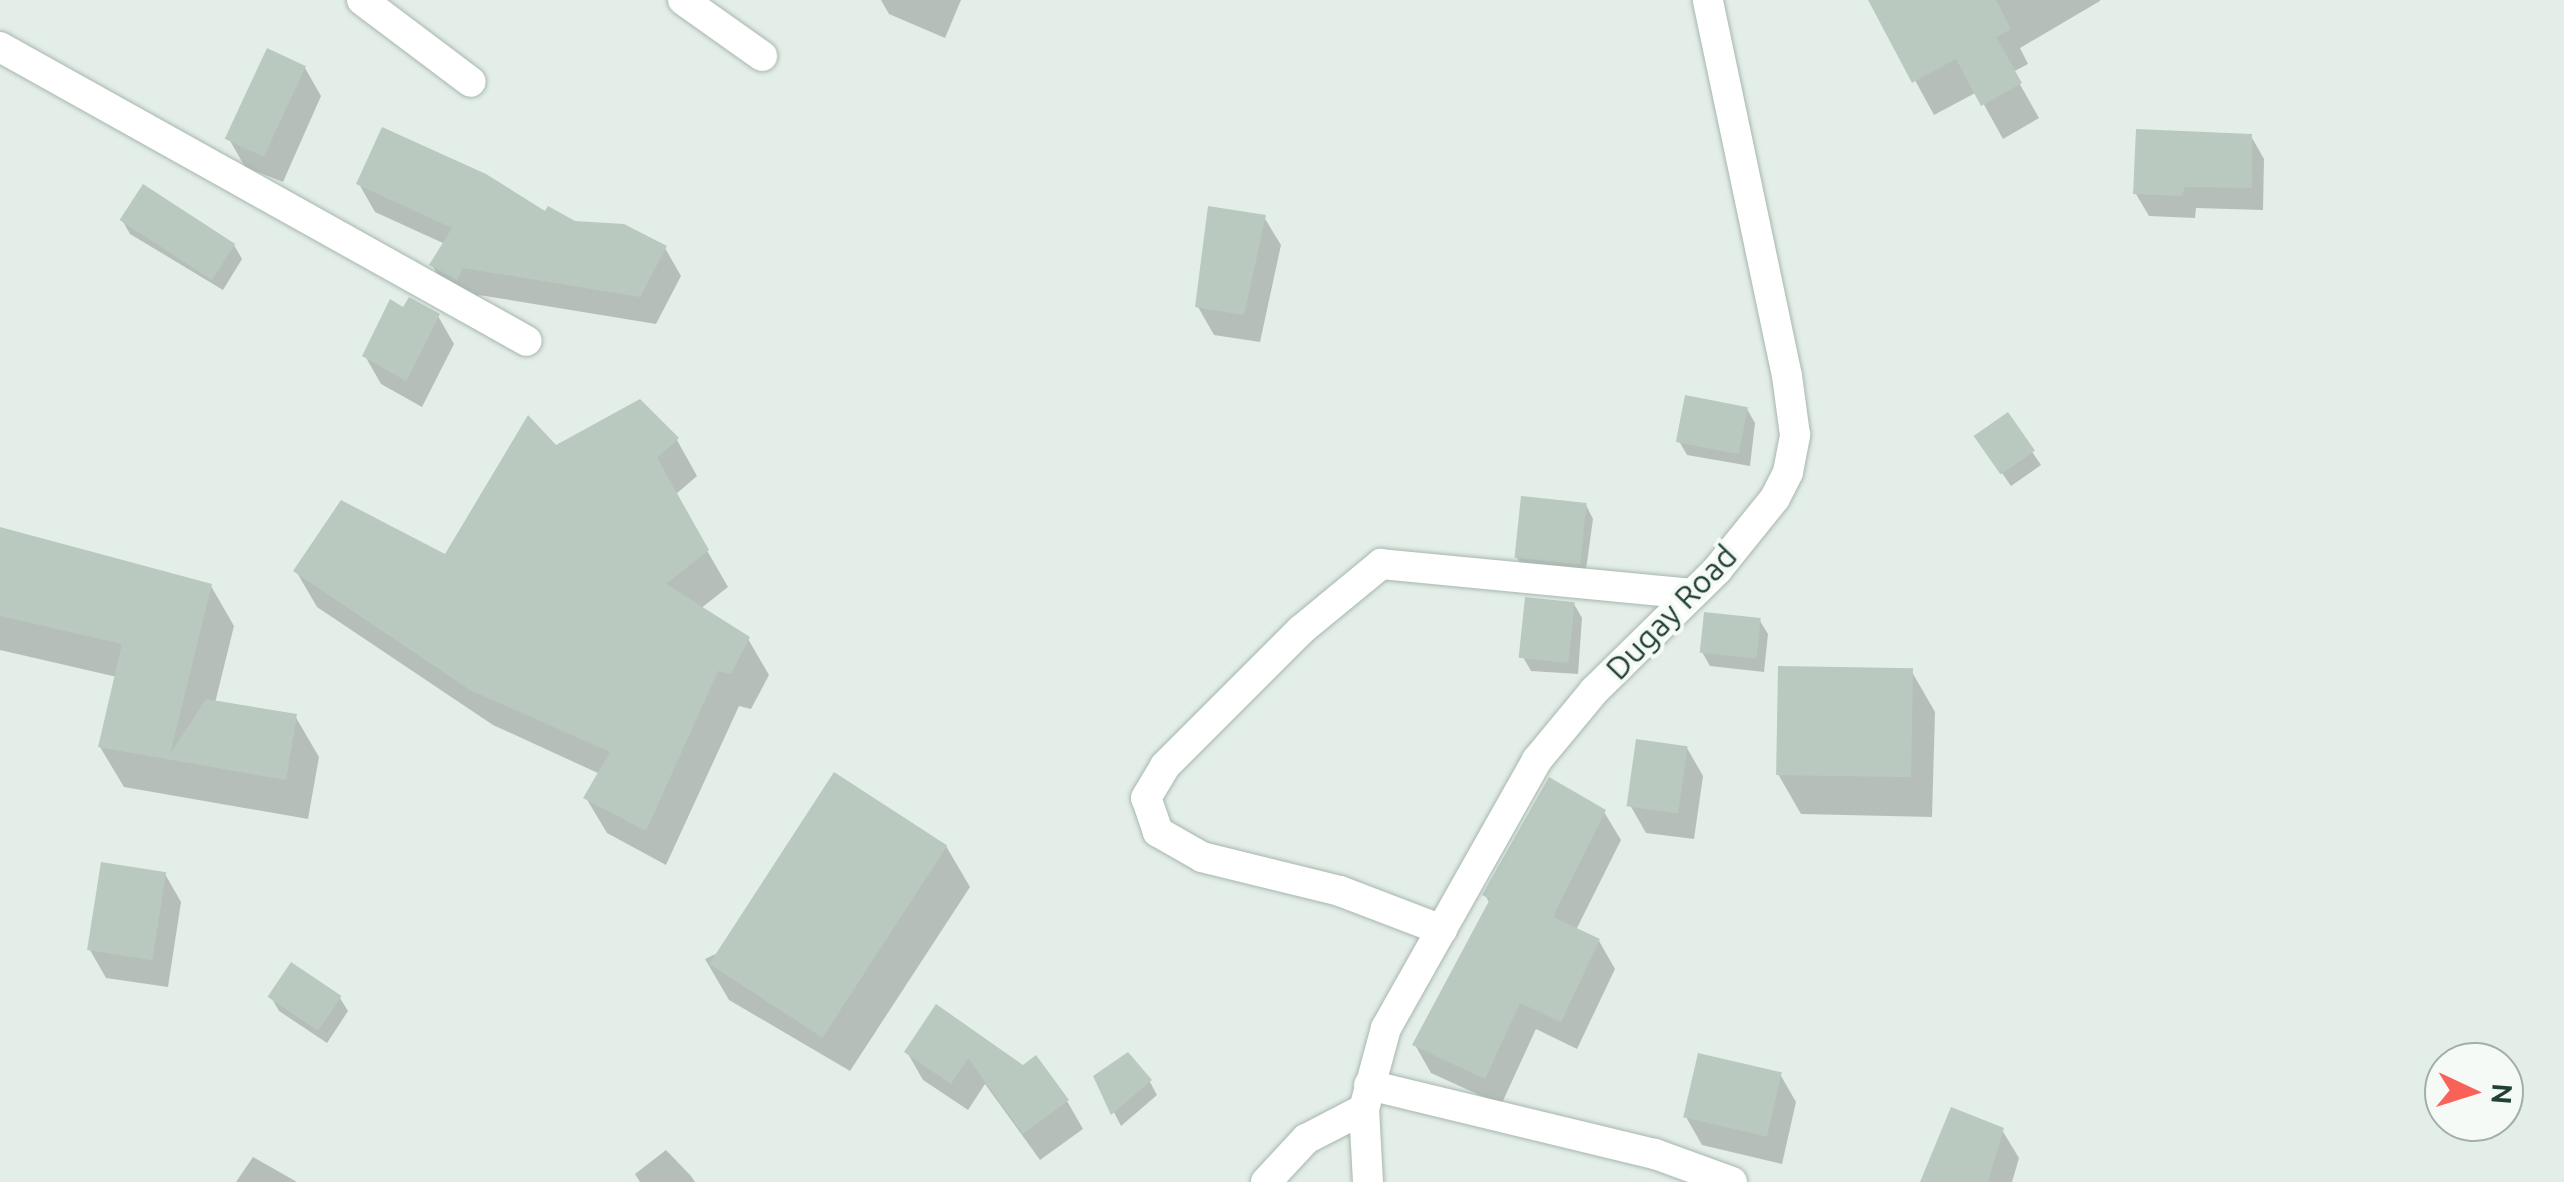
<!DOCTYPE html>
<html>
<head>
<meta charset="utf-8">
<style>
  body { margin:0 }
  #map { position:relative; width:2564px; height:1182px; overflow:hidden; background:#e4eee8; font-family:Ubuntu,sans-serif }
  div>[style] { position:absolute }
  .shadow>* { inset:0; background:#0003 }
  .building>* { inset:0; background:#b9c9c0; transform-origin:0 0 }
  .roads { filter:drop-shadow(0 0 2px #a6b7ae) drop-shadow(0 0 2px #a6b7ae) }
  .street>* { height:30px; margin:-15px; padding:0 15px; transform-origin:15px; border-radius:15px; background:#fff }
  .secondary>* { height:30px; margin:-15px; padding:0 15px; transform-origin:15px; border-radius:15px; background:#fff }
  span { translate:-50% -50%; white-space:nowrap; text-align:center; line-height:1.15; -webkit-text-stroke:8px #f5faf6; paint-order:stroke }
  .street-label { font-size:32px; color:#224133 }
  .north { position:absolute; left:2424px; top:1042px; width:100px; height:100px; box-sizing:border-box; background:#f5faf6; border:2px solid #a1b0a8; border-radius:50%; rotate:94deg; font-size:28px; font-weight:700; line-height:40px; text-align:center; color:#224133 }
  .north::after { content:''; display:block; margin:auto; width:35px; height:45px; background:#f86258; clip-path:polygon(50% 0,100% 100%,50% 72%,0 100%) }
</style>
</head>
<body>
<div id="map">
  <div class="shadow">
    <i style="clip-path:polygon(881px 0,961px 0,945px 38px,889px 14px)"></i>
    <i style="clip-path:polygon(1871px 0,2100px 0,2100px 1px,2020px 48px,2028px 64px,2013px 72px,2039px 118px,2003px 139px,1977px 92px,1934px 115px)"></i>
    <i style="clip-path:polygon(305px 68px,321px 96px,283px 182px,245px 167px,229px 139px)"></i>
    <i style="clip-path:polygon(2251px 136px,2264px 159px,2263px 210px,2196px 208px,2195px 218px,2149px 216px,2136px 194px)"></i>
    <i style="clip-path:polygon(359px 184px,546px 214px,665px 248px,681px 276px,656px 324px,479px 295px,473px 307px,448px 293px,432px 265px,445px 244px,375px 212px)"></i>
    <i style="clip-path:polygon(1264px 217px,1281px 245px,1260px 342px,1214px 335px,1198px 307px)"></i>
    <i style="clip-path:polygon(122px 220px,234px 245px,242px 259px,223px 290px,130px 234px)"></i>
    <i style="clip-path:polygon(404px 310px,438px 316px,454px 344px,422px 407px,381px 384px,365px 356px)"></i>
    <i style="clip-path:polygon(1747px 409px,1755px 423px,1750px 466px,1687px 455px,1679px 441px)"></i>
    <i style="clip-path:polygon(2007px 415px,2041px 465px,2011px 486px,1986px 450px)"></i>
    <i style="clip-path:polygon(677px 440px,697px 476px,675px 495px,728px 587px,700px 609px,748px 639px,769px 675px,751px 709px,739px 706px,666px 865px,607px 833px,586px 798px,600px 774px,493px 725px,317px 607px,296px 571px,446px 557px,555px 448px)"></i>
    <i style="clip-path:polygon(1586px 505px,1593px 519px,1585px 577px,1525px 571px,1517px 558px)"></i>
    <i style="clip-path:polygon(0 530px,211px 586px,234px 626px,215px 703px,295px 716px,319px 757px,308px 819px,124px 787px,100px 747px,117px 677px,0 650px)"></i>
    <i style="clip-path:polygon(1574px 604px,1582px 618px,1578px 674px,1531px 671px,1523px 657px)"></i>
    <i style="clip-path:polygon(1760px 621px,1768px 634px,1764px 672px,1710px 666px,1702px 652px)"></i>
    <i style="clip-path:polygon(1912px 672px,1935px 712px,1932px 817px,1801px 814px,1778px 774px)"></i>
    <i style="clip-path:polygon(1687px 748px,1703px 776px,1694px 839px,1646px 833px,1630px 805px)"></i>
    <i style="clip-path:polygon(1604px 812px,1621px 840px,1576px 930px,1599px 941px,1615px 969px,1577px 1049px,1536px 1029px,1501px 1105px,1431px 1073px,1415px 1045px,1490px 904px,1485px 895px)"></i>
    <i style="clip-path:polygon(946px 846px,970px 887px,850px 1071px,729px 1000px,705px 959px)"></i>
    <i style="clip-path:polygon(165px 874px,181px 902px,168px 987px,106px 978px,90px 950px)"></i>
    <i style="clip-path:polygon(271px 997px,340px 998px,348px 1011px,327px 1043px,279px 1011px)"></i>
    <i style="clip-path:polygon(937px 1008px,1067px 1101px,1083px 1129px,1040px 1160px,985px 1084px,968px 1110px,923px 1080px,907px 1052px)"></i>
    <i style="clip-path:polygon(1780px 1074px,1796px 1102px,1782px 1164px,1702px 1145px,1686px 1117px)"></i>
    <i style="clip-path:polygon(1096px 1077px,1150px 1082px,1157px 1095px,1121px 1126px)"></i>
    <i style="clip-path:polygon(2002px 1130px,2019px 1158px,2012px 1182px,1923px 1182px)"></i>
    <i style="clip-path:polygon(666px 1150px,691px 1176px,695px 1182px,640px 1182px,635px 1174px)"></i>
    <i style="clip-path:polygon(253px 1157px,297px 1182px,236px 1182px)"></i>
  </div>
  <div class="building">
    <i style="clip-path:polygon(1868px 0,1996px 0,2011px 29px,1996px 37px,2022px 83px,1981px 106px,1956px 59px,1912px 83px)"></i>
    <i style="left:267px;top:48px;width:43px;height:100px;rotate:25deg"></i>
    <i style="clip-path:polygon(382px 127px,486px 174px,545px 211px,548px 206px,575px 221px,624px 224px,667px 246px,640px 297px,463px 268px,457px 280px,429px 265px,452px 228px,356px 184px)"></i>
    <i style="clip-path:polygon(2136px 129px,2252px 134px,2252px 188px,2184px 187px,2183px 196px,2133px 194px)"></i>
    <i style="left:143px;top:184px;width:110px;height:43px;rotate:33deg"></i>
    <i style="clip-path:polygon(1208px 206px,1266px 215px,1244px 315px,1195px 307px)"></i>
    <i style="clip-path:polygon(409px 297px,440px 314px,406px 381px,362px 356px,390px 299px,403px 307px)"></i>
    <i style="left:1685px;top:395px;width:64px;height:48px;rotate:11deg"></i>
    <i style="clip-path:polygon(640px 399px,679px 438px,657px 458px,709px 550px,666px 584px,750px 637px,731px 674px,718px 671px,646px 831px,583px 798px,610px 752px,470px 690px,293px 571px,341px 500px,445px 554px,528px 415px,556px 445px)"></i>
    <i style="left:2008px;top:412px;width:47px;height:42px;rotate:55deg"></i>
    <i style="left:1521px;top:496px;width:66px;height:62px;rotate:6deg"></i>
    <i style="clip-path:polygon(0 527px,212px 584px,170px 754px,206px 699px,297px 714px,286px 780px,98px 747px,122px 644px,0 616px)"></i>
    <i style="left:1525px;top:597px;width:50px;height:61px;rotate:6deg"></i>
    <i style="left:1704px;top:612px;width:57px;height:41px;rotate:6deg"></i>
    <i style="left:1778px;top:666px;width:135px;height:109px;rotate:1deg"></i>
    <i style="left:1636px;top:739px;width:52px;height:68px;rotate:8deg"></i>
    <i style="left:834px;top:772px;width:135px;height:229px;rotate:33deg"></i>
    <i style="clip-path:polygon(1549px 777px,1606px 810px,1553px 917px,1600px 939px,1561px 1022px,1520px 1003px,1485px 1079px,1412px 1045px,1490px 899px,1482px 895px)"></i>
    <i style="left:101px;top:862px;width:66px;height:89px;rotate:9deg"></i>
    <i style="left:291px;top:962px;width:61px;height:42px;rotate:34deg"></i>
    <i style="clip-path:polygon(936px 1004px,1023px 1065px,1036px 1055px,1069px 1100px,1023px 1134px,968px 1058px,951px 1084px,904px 1052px)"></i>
    <i style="clip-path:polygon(1128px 1052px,1152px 1080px,1111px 1115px,1093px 1076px)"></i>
    <i style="left:1698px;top:1053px;width:86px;height:66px;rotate:13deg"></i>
    <i style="clip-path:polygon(1951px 1107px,2004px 1128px,1988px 1182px,1920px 1182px)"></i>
  </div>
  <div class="roads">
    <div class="street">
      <i style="left:362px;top:0;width:136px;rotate:37deg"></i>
      <i style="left:683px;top:0;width:97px;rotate:35.3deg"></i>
      <i style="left:0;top:47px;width:603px;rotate:29.16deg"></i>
      <i style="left:1442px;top:930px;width:109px;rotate:-159.1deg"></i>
      <i style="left:1340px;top:891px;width:142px;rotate:-166.2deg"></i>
      <i style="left:1202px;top:857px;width:51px;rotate:-150.4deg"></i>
      <i style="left:1158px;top:832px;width:36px;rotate:-109deg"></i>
      <i style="left:1146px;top:798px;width:37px;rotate:-59deg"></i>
      <i style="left:1165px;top:766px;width:192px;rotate:-45deg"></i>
      <i style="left:1301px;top:630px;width:104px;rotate:-39.5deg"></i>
      <i style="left:1381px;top:564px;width:311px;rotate:5.5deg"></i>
      <i style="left:1369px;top:1085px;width:294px;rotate:13.6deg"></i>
      <i style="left:1655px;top:1154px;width:82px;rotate:20deg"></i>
      <i style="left:1266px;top:1182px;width:59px;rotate:-47.1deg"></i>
      <i style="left:1306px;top:1139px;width:65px;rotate:-27.3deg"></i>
    </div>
    <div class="secondary">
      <i style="left:1368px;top:1182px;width:73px;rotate:-93.1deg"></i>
      <i style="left:1364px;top:1109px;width:84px;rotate:-74.8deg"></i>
      <i style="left:1386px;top:1028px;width:308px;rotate:-60.6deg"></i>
      <i style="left:1537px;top:760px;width:89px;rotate:-50.4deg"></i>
      <i style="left:1594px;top:691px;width:173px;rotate:-44.5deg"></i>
      <i style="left:1717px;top:570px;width:92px;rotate:-51.1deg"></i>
      <i style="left:1775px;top:498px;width:29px;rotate:-63deg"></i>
      <i style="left:1788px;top:472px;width:38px;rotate:-79deg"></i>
      <i style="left:1795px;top:435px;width:60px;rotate:-97.7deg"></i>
      <i style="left:1787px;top:376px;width:384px;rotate:-101.9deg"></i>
    </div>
  </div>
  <div class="street-label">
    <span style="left:1671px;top:612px;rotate:-46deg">Dugay Road</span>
  </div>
  <div class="north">N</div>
</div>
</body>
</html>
